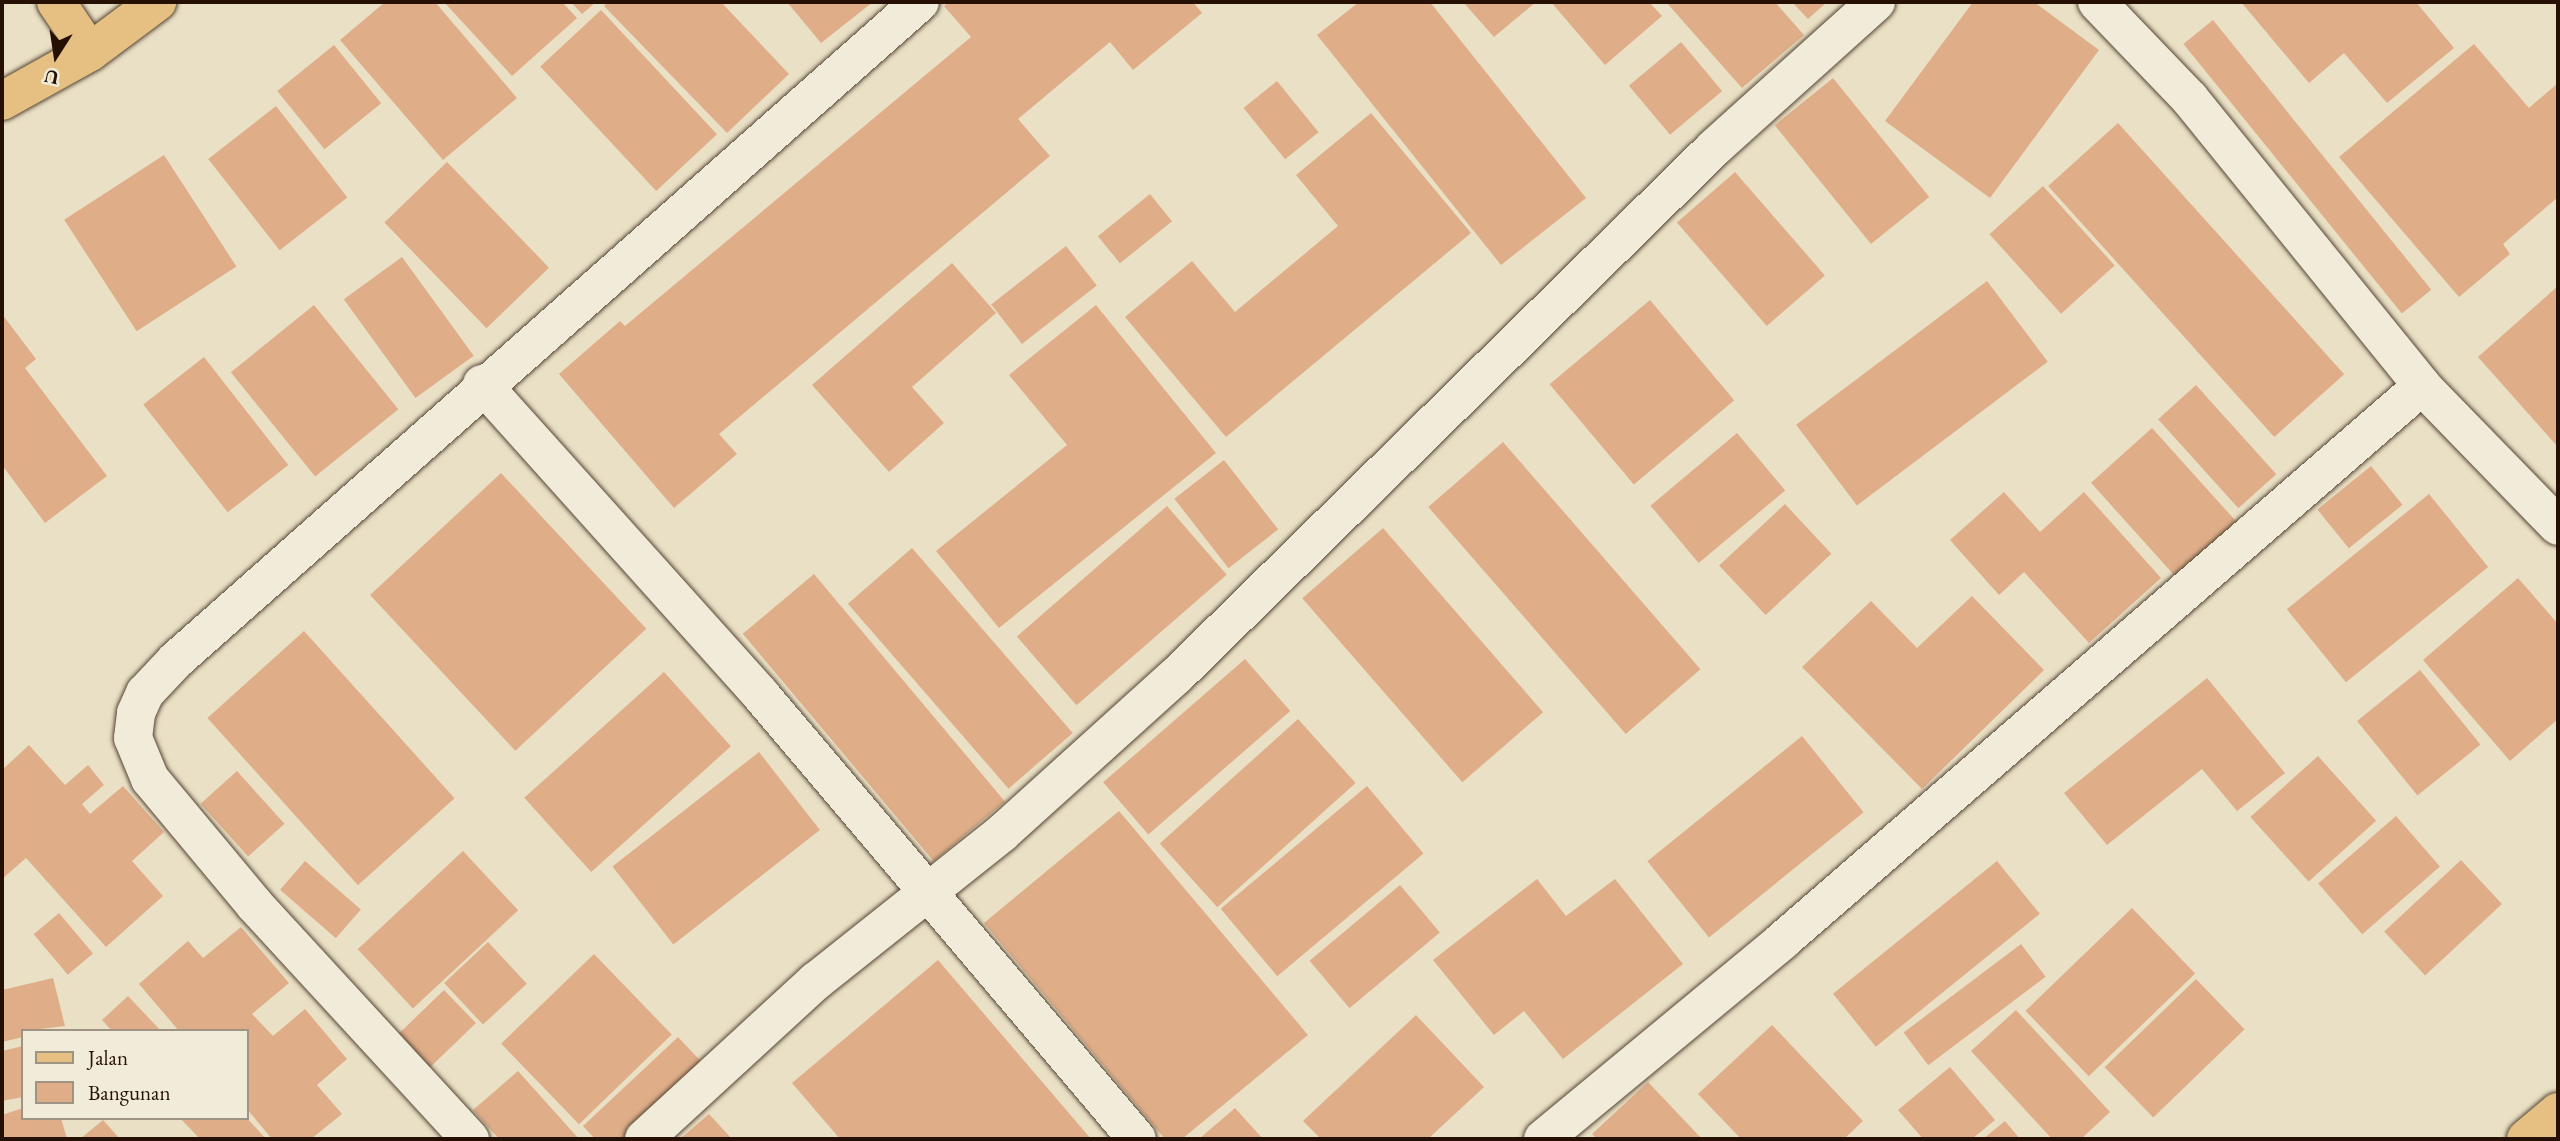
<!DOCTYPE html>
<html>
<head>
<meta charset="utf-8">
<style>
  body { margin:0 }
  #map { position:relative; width:2560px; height:1141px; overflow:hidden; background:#eae0c5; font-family:"EB Garamond",serif }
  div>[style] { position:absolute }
  .building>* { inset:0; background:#dfae89; transform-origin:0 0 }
  .roads { filter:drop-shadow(0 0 2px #564434) drop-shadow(0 0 2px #564434) }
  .minor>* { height:38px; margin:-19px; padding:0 19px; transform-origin:19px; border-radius:19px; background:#f1ebd9 }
  .major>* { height:38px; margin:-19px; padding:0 19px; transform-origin:19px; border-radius:19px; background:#e5c082 }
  span { translate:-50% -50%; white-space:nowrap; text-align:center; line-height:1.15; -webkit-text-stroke:5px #f1ebd9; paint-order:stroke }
  .frame { position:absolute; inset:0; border:4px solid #251003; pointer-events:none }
  .legend { position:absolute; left:21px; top:1029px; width:228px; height:91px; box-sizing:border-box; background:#f1ebd9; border:2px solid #9f9383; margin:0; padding:9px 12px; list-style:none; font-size:21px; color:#251003 }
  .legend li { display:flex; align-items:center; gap:14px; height:35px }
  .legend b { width:35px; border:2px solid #9f9383 }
  .north { position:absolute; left:21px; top:21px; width:70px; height:70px; -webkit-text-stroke:5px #f1ebd9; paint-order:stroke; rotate:192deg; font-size:19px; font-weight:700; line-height:28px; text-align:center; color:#251003 }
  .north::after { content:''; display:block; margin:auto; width:24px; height:32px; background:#251003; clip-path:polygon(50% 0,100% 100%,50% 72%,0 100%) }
</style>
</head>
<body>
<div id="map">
  <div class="building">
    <i style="clip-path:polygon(385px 2px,435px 2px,517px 98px,443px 160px,340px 40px)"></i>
    <i style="clip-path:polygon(444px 2px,562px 2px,577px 18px,512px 76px)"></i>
    <i style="clip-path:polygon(571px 2px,596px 2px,582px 14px)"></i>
    <i style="clip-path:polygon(608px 2px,721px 2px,789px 74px,727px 133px,604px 6px)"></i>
    <i style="clip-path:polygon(787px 2px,873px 2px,821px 43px)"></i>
    <i style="clip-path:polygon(949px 2px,1193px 2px,1202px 13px,1133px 70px,1110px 42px,1018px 119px,1050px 156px,719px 434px,737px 454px,674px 508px,559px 374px,620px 321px,625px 326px,971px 37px,944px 6px)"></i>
    <i style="clip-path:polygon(1359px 2px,1430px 2px,1586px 198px,1501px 265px,1317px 35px)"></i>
    <i style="clip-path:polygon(1463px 2px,1536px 2px,1494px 37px)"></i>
    <i style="clip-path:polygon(1551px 2px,1649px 2px,1662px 16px,1605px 65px)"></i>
    <i style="clip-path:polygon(1666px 2px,1775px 2px,1804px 35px,1742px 88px)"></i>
    <i style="clip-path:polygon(1792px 2px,1827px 2px,1808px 19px)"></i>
    <i style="clip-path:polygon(1973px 2px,2034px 2px,2099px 50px,1990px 198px,1885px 121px)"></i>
    <i style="clip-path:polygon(2241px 2px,2416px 2px,2454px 48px,2387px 103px,2344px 53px,2309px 83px)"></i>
    <i style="left:601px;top:10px;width:170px;height:83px;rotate:47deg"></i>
    <i style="left:2213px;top:20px;width:347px;height:38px;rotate:51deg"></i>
    <i style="left:1681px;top:42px;width:64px;height:68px;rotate:50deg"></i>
    <i style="clip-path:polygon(2474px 44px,2529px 108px,2558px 83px,2558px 197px,2503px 244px,2510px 254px,2459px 297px,2339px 157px)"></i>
    <i style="left:334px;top:45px;width:75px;height:73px;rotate:51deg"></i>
    <i style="left:1833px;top:78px;width:153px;height:75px;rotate:51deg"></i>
    <i style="left:1277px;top:81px;width:66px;height:43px;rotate:51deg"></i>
    <i style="left:276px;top:106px;width:116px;height:86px;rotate:52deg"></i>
    <i style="clip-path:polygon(1371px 113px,1471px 233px,1226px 437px,1125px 317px,1192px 261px,1235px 312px,1338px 226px,1296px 175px)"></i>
    <i style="left:2118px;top:123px;width:338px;height:94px;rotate:48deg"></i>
    <i style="left:164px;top:155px;width:133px;height:119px;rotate:57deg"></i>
    <i style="left:447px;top:162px;width:147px;height:87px;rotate:46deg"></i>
    <i style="left:1735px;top:172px;width:137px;height:77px;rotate:49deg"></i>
    <i style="left:2043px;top:186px;width:107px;height:72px;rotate:48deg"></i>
    <i style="left:1150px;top:194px;width:35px;height:67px;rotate:51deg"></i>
    <i style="left:1066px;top:246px;width:50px;height:95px;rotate:52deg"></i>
    <i style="left:402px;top:257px;width:122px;height:72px;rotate:54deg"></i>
    <i style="clip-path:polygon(952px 263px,996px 313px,912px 387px,944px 423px,889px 472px,812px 385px)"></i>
    <i style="left:1987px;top:281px;width:101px;height:239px;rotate:53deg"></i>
    <i style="clip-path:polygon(2558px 286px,2558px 447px,2478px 357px)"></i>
    <i style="left:1650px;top:300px;width:131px;height:131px;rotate:50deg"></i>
    <i style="left:314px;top:305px;width:134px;height:107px;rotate:51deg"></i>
    <i style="clip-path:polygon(1096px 305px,1216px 453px,999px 628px,936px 551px,1067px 445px,1009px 375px)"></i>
    <i style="clip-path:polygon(2px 314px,36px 359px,25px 368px,107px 476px,45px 523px,2px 465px)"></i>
    <i style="left:204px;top:357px;width:137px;height:77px;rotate:52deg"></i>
    <i style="left:2196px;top:385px;width:120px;height:51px;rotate:48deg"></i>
    <i style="left:2152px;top:428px;width:129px;height:82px;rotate:48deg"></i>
    <i style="left:1737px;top:433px;width:75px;height:113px;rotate:50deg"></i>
    <i style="left:1503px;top:442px;width:301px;height:99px;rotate:49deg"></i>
    <i style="left:1224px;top:460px;width:88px;height:63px;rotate:52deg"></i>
    <i style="left:2371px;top:466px;width:50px;height:69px;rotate:51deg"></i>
    <i style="left:501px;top:473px;width:213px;height:179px;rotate:47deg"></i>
    <i style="clip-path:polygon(2004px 492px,2040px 532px,2084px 492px,2161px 578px,2089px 643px,2024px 572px,1999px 595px,1950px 540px)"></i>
    <i style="left:2429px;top:494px;width:94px;height:183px;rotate:51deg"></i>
    <i style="left:1785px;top:504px;width:68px;height:90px;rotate:47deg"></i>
    <i style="left:1167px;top:506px;width:91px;height:199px;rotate:49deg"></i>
    <i style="left:1383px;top:528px;width:244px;height:107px;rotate:49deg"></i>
    <i style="left:912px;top:548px;width:245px;height:85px;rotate:49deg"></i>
    <i style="left:814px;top:574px;width:297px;height:93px;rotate:50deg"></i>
    <i style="clip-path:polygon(2518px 578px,2558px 624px,2558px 719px,2510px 761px,2423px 660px)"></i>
    <i style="clip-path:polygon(1972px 596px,2044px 670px,1922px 789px,1802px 667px,1871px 601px,1917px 648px)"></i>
    <i style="left:304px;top:631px;width:225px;height:130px;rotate:48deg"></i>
    <i style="left:1245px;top:659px;width:69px;height:188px;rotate:49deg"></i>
    <i style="left:2420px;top:670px;width:96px;height:81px;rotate:51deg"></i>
    <i style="left:664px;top:672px;width:100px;height:188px;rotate:48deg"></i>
    <i style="clip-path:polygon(2207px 678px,2285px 773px,2237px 811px,2202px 769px,2107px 845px,2064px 793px)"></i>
    <i style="left:1298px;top:719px;width:86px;height:186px;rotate:48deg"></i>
    <i style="left:1802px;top:736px;width:98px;height:199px;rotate:51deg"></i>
    <i style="clip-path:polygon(29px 745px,65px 785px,88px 765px,104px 785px,82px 804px,90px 814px,123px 786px,164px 832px,132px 861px,163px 896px,106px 947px,26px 858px,2px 879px,2px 770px)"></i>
    <i style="left:759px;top:752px;width:99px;height:186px;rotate:52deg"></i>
    <i style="left:2318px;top:756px;width:87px;height:91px;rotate:48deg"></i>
    <i style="left:237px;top:771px;width:71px;height:49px;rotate:48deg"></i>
    <i style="left:1367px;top:786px;width:88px;height:191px;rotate:50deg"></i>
    <i style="clip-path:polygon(1119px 811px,1308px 1035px,1182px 1139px,1165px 1139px,984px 923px)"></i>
    <i style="left:2396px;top:816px;width:67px;height:103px;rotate:49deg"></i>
    <i style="left:463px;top:851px;width:81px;height:144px;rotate:47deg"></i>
    <i style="left:2461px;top:860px;width:60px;height:105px;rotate:47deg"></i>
    <i style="left:305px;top:861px;width:74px;height:38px;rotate:41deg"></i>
    <i style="left:1997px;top:861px;width:68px;height:211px;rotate:51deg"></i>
    <i style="clip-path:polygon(1537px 879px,1566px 916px,1615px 879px,1683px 964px,1563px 1059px,1524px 1011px,1494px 1035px,1433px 960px)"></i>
    <i style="left:1400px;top:885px;width:62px;height:118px;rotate:50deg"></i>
    <i style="left:2132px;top:908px;width:91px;height:148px;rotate:46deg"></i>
    <i style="left:59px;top:913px;width:53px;height:33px;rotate:50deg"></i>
    <i style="clip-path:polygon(241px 927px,289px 983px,252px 1014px,273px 1036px,305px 1009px,347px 1059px,317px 1085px,342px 1114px,311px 1139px,272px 1139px,247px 1109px,247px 1031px,179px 1031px,139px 984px,188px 941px,203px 958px)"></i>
    <i style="left:488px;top:942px;width:57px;height:60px;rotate:47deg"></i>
    <i style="left:2021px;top:944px;width:41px;height:147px;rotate:53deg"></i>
    <i style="left:594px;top:954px;width:112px;height:129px;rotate:46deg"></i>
    <i style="clip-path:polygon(938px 960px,1091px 1139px,840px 1139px,792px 1083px)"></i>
    <i style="clip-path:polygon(53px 978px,65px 1026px,23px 1031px,23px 1037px,2px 1042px,2px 990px)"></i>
    <i style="left:2196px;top:979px;width:70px;height:127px;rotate:46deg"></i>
    <i style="left:444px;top:990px;width:46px;height:68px;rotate:46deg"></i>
    <i style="clip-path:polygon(128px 996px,161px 1031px,112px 1031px,102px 1020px)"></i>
    <i style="clip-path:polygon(2016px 1010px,2110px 1112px,2081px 1139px,2052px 1139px,1971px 1051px)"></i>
    <i style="clip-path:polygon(1416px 1015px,1484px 1087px,1428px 1139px,1321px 1139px,1303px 1121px)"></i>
    <i style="clip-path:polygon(1772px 1025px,1863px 1121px,1844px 1139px,1741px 1139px,1698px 1094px)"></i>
    <i style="clip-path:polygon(678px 1037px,710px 1071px,637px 1139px,595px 1139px,583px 1126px)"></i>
    <i style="clip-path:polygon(23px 1046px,23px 1097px,2px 1101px,2px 1051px)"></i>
    <i style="clip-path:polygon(1950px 1067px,1995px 1120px,1972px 1139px,1923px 1139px,1898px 1110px)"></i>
    <i style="clip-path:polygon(518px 1071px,579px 1139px,499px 1139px,473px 1110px)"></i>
    <i style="clip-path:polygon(1648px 1082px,1702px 1139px,1597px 1139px,1592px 1134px)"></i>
    <i style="clip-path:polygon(23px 1108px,23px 1118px,61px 1118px,67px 1139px,2px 1139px,2px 1115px)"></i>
    <i style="clip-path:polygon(1235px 1108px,1263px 1139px,1199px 1139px)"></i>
    <i style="clip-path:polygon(709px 1114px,732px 1139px,680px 1139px)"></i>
    <i style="clip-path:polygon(180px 1118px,247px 1118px,266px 1139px,200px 1139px)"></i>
    <i style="clip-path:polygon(103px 1120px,120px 1139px,80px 1139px)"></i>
    <i style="clip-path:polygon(2005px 1121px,2020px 1139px,1983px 1139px)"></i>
  </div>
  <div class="roads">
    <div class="minor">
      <i style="left:2097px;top:2px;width:134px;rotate:46.2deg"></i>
      <i style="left:2190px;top:99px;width:369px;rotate:51deg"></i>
      <i style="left:2422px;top:386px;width:195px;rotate:45.8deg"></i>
      <i style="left:482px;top:384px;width:416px;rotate:48.1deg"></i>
      <i style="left:760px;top:694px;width:583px;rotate:49.73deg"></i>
      <i style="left:470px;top:1139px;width:318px;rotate:-132.6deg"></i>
      <i style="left:255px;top:905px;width:164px;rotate:-129.8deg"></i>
      <i style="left:150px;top:779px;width:44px;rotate:-112.5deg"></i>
      <i style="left:133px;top:738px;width:25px;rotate:-83deg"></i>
      <i style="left:136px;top:713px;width:22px;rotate:-66deg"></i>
      <i style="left:145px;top:693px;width:45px;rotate:-46.8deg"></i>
      <i style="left:176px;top:660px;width:993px;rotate:-41.49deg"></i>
      <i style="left:644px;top:1139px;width:234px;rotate:-42.6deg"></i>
      <i style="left:816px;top:981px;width:238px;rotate:-38.5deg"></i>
      <i style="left:1002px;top:833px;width:234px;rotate:-42.1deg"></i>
      <i style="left:1176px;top:676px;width:754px;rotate:-44.46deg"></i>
      <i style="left:1714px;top:148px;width:218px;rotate:-42deg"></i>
      <i style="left:1543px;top:1139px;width:310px;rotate:-39.6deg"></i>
      <i style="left:1782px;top:941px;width:847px;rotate:-40.93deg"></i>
    </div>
    <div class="major">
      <i style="left:56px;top:2px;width:60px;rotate:55.8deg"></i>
      <i style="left:2px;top:101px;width:101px;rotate:-29.1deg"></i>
      <i style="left:90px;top:52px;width:84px;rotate:-36.7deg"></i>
      <i style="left:2526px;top:1139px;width:42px;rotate:-40.2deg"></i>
    </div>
  </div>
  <div class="frame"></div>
  <ul class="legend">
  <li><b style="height:9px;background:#e5c082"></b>Jalan</li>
  <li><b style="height:19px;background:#dfae89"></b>Bangunan</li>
  </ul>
  <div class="north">U</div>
</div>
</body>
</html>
